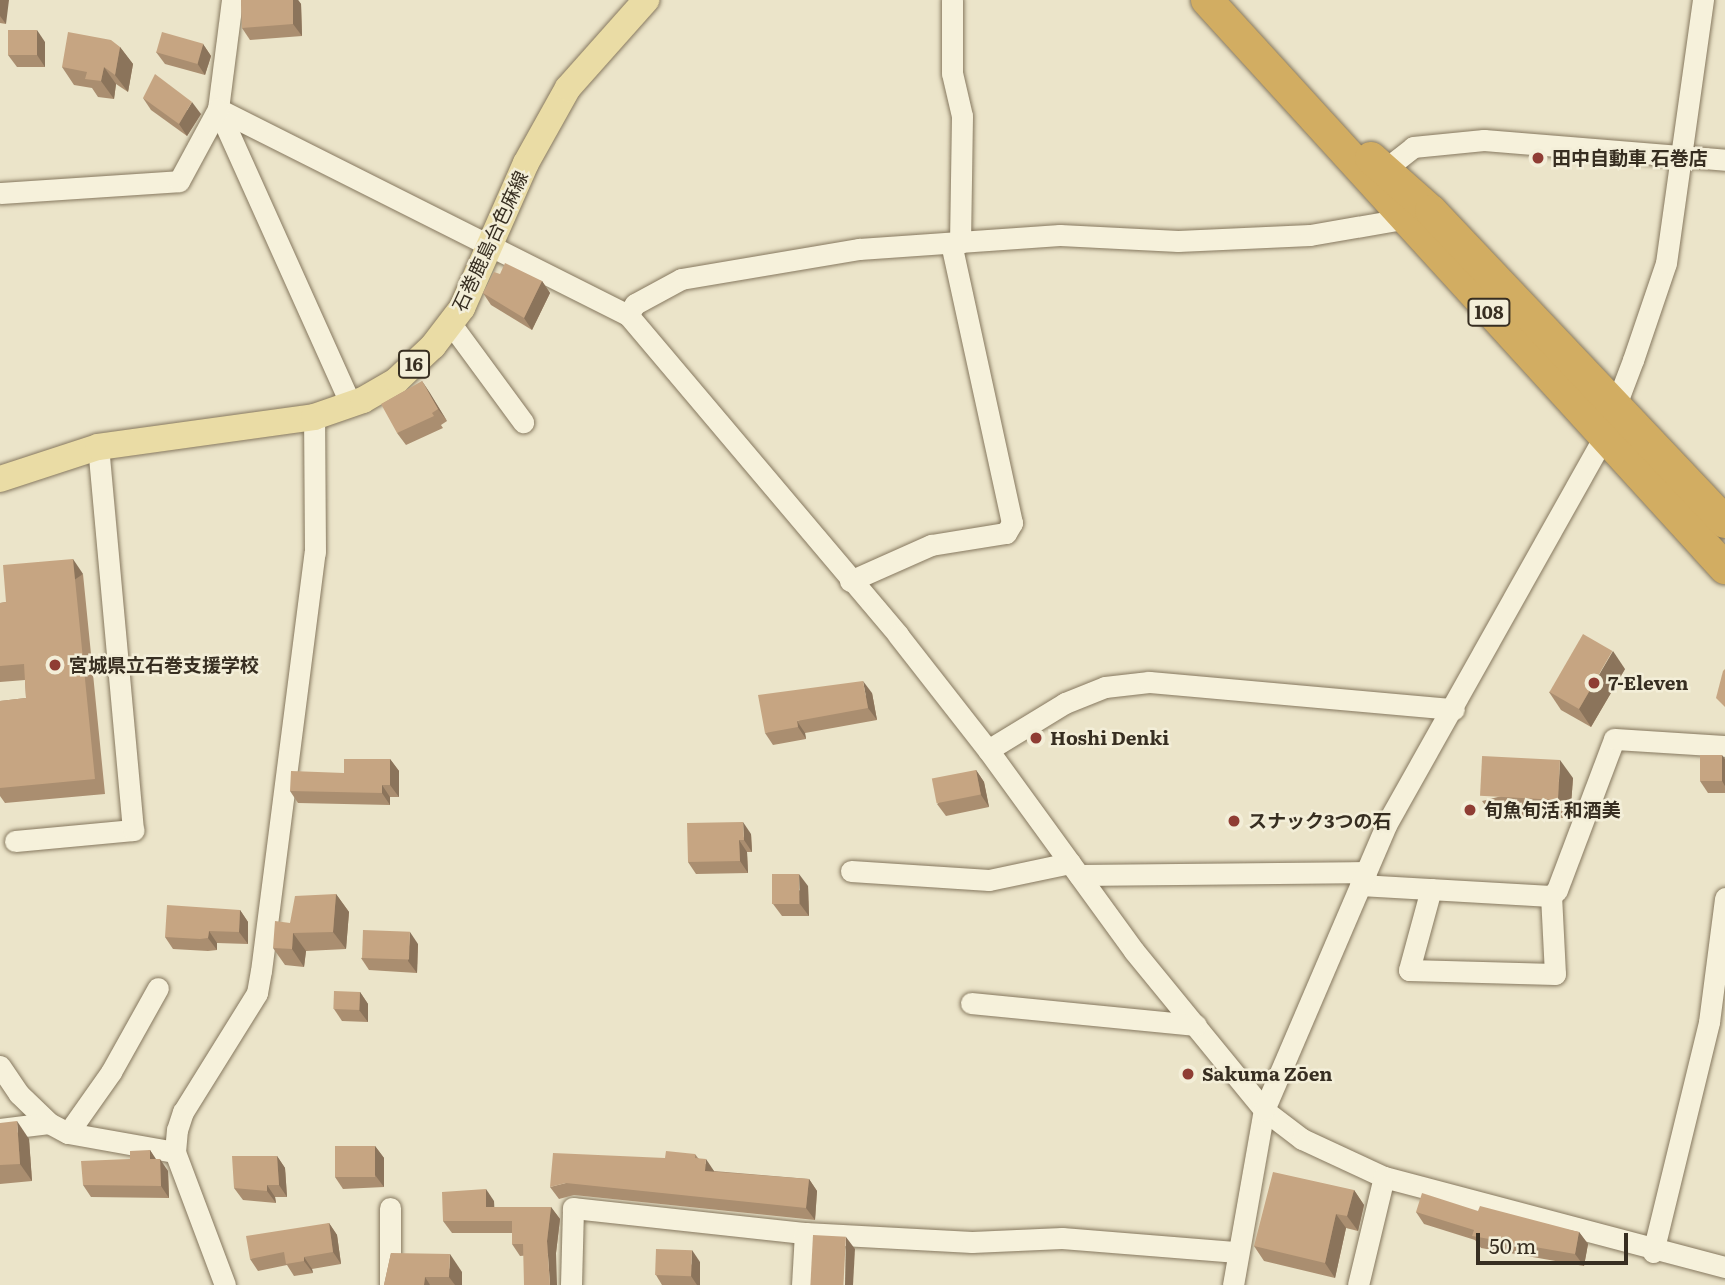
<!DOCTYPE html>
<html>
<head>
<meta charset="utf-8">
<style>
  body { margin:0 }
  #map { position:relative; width:1725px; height:1285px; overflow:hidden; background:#ebe4c9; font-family:Literata,"Noto Sans JP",serif }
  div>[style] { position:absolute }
  .roads { filter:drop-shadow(0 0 2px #86785f) drop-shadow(0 0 2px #86785f) }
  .minor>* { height:21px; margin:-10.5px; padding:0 10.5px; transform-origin:10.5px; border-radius:10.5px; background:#f6f1db }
  .major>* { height:26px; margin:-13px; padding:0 13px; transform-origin:13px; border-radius:13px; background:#eadca5 }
  .highway>* { height:32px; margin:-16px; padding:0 16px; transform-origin:16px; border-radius:16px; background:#d2ad62 }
  .wall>* { inset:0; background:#aa8e70 }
  .shaded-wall>* { inset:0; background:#8b745b; transform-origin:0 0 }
  .building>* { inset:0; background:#c6a582; transform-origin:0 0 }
  .dots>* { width:19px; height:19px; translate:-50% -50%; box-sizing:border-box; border:4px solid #f3eed8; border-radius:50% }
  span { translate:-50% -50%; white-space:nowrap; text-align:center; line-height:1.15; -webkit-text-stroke:5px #f3eed8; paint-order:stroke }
  .shield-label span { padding:2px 5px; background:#f3eed8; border:2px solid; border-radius:5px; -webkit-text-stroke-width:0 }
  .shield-label { font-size:18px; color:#372e21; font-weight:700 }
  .poi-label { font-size:19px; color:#372e21; font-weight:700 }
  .left { translate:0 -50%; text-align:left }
  .street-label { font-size:19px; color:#372e21 }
  .scale { position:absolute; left:1476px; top:1233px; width:152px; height:32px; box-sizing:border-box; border:4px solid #372e21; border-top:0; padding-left:9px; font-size:21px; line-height:24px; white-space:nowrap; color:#372e21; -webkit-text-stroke:5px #f3eed8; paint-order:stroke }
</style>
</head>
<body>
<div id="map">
  <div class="roads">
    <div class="minor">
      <i style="left:232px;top:0;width:110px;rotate:97.3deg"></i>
      <i style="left:218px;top:109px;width:459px;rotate:26.7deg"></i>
      <i style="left:628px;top:315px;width:419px;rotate:49.8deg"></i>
      <i style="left:898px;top:635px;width:146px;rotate:52deg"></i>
      <i style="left:988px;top:750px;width:248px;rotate:54deg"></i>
      <i style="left:1134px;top:951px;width:205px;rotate:50.7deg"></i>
      <i style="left:1264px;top:1110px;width:48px;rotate:37.3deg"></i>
      <i style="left:1302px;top:1139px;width:90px;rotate:24.9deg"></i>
      <i style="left:1384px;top:1177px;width:353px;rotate:14.8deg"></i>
      <i style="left:952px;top:0;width:73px;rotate:90deg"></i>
      <i style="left:952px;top:73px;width:44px;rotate:76.9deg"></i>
      <i style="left:962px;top:116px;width:127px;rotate:90.9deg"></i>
      <i style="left:218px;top:109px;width:325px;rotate:65.8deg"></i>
      <i style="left:1384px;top:170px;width:37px;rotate:-38deg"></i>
      <i style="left:1413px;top:147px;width:71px;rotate:-5.6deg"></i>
      <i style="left:1484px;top:140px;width:242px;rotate:4.7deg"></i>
      <i style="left:0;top:193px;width:179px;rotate:-3.8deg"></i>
      <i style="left:179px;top:181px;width:82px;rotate:-61.6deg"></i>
      <i style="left:628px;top:315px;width:13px;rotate:-58deg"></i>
      <i style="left:635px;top:304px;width:52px;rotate:-28.5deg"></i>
      <i style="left:681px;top:279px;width:181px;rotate:-9.6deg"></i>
      <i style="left:859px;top:249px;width:201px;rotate:-4deg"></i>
      <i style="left:1060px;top:235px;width:118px;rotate:2.9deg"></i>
      <i style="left:1178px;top:241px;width:132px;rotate:-2.6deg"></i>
      <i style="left:1310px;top:235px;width:94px;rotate:-9.8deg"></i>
      <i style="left:451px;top:324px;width:122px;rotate:53.7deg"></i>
      <i style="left:850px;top:581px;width:89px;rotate:-24deg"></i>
      <i style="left:931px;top:545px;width:76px;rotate:-9.1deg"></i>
      <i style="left:1006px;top:533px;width:12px;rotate:-59deg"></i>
      <i style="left:1012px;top:523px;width:286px;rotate:-102.3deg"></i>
      <i style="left:988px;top:750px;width:90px;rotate:-31.4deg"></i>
      <i style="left:1065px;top:703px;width:43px;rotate:-21.8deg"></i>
      <i style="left:1105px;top:687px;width:44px;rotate:-6.5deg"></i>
      <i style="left:1149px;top:682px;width:306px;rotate:5.1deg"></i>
      <i style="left:15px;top:841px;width:119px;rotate:-5.3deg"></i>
      <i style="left:133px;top:830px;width:385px;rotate:-95.2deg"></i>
      <i style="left:851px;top:871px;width:138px;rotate:3.7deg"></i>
      <i style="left:989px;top:880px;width:83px;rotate:-11.9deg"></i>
      <i style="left:1079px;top:875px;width:287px;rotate:-0.6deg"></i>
      <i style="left:1360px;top:885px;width:191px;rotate:3.3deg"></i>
      <i style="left:1551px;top:896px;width:8px;rotate:-45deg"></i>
      <i style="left:1557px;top:890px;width:161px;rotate:-69.3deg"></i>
      <i style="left:1614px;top:739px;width:111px;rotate:3.6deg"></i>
      <i style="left:1431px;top:889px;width:84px;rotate:105.2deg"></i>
      <i style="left:1409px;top:970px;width:146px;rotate:1.6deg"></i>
      <i style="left:1555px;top:974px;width:78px;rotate:-92.9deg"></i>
      <i style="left:971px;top:1003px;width:226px;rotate:5.6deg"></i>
      <i style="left:0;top:1066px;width:34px;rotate:56deg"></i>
      <i style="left:19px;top:1094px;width:42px;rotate:44deg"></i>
      <i style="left:0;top:1129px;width:49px;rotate:-7deg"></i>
      <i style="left:49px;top:1123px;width:21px;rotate:28deg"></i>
      <i style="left:68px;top:1133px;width:109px;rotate:10.1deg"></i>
      <i style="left:68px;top:1133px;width:75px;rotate:-54.8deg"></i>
      <i style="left:111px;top:1072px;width:96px;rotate:-60.8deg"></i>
      <i style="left:390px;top:1208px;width:77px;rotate:90deg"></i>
      <i style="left:805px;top:1233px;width:167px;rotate:3.1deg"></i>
      <i style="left:972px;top:1242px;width:90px;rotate:-2.5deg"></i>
      <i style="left:1062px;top:1238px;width:176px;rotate:4.6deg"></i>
      <i style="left:1653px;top:1252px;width:237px;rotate:-76.3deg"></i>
      <i style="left:1709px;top:1022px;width:125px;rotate:-82.6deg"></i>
      <i style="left:225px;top:1285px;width:142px;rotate:-110.6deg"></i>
      <i style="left:175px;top:1152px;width:22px;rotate:-85deg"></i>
      <i style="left:177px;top:1130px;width:19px;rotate:-72deg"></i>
      <i style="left:183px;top:1112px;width:140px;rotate:-58.1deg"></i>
      <i style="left:257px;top:993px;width:22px;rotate:-80deg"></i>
      <i style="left:261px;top:971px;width:422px;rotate:-82.7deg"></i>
      <i style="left:315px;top:552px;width:135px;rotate:-90.4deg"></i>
      <i style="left:571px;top:1285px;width:77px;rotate:-88.5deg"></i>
      <i style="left:573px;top:1208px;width:233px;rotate:6.2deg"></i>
      <i style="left:805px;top:1233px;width:52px;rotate:93.3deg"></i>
      <i style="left:1233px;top:1285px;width:178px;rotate:-80deg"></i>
      <i style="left:1264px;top:1110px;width:310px;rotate:-66.8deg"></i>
      <i style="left:1386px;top:825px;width:443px;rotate:-60.7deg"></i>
      <i style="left:1603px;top:439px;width:85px;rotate:-69.2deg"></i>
      <i style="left:1633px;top:360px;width:102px;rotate:-71.2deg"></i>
      <i style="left:1666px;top:263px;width:266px;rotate:-82deg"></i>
      <i style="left:1358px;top:1285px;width:111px;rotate:-76.5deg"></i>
    </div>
    <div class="major">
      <i style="left:0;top:479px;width:103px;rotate:-18.1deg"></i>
      <i style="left:98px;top:447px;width:218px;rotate:-7.9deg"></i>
      <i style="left:314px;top:417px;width:52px;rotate:-19.1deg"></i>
      <i style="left:363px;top:400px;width:39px;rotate:-30deg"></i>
      <i style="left:397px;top:380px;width:50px;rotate:-43.4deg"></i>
      <i style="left:433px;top:346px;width:48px;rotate:-52.7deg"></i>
      <i style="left:462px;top:308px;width:158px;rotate:-66.2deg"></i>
      <i style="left:526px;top:163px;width:86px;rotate:-60.8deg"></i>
      <i style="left:568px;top:88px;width:118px;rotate:-48.4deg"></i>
    </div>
    <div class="highway">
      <i style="left:1207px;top:0;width:769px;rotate:47.64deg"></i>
      <i style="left:1371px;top:158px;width:80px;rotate:41.5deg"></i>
      <i style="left:1431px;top:211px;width:428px;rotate:46.6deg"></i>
    </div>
  </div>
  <div class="wall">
    <i style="clip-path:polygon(0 0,6px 24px,0 23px)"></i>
    <i style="clip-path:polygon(241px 0,298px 0,301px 4px,302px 36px,250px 40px,242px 28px)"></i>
    <i style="clip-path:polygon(45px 42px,45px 67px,17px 67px,8px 55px)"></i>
    <i style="clip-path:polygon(203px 44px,211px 56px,205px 75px,165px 64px,156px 52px)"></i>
    <i style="clip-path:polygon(120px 47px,133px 64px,128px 92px,116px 84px,114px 99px,98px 97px,92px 88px,74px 85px,62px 67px)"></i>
    <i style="clip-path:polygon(143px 98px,201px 114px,187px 136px,151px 110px)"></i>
    <i style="clip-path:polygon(500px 274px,542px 281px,550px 293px,532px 330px,491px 305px,483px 293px)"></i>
    <i style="clip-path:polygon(422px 381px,447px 421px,441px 425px,443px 428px,406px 445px,397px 433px)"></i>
    <i style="clip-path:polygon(83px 574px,105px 794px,5px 803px,0 796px,0 701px,26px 698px,25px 680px,0 682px,0 603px,6px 602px)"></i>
    <i style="clip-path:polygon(1625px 669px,1591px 727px,1561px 710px,1549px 692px)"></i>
    <i style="clip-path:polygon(872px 693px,877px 720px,805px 733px,806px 739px,773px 745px,765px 733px)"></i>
    <i style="clip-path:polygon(390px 759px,399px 771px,399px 797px,390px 797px,390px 805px,298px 803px,290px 791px)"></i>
    <i style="clip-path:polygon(1725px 759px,1725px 793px,1708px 793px,1700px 781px)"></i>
    <i style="clip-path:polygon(976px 770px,984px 782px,989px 807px,946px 816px,937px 804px)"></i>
    <i style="clip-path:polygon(1573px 778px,1570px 818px,1495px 818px,1482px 801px)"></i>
    <i style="clip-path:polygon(751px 834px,752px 852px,747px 852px,748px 873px,696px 874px,688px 862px)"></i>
    <i style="clip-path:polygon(808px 886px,809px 916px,782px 916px,773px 904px)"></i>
    <i style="clip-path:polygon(336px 894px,349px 912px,346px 949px,306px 951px,304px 967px,285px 965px,273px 948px,290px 923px)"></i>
    <i style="clip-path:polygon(240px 910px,248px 922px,248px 944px,217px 943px,217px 950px,208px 951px,173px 949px,165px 937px)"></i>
    <i style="clip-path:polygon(418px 944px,417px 973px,369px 970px,361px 958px)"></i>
    <i style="clip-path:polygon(360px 992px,368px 1004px,368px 1022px,342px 1021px,334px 1009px)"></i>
    <i style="clip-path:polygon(0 1123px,29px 1139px,32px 1181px,0 1184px)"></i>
    <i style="clip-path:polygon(375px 1146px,384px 1158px,384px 1187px,343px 1189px,335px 1177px)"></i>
    <i style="clip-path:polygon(150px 1150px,155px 1159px,168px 1171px,169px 1198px,91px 1197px,83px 1185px,130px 1159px)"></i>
    <i style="clip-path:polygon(695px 1154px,698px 1158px,714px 1171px,809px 1179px,817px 1191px,815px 1220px,574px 1195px,559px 1199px,550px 1187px,665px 1158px)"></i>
    <i style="clip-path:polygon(277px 1156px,285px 1168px,287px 1197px,275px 1197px,276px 1203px,243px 1200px,234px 1188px)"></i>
    <i style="clip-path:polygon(1354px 1190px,1364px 1205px,1358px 1231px,1346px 1228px,1335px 1278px,1264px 1261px,1254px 1246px)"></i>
    <i style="clip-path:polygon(494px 1201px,494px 1207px,551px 1207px,560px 1219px,556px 1253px,520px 1256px,512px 1244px,512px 1233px,452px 1233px,443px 1221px)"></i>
    <i style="clip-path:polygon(1478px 1211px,1579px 1232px,1588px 1244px,1584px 1266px,1481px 1248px,1475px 1240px,1424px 1224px,1416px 1212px)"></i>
    <i style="clip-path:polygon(329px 1223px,337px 1235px,341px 1264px,312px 1269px,313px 1273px,294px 1276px,287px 1265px,258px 1271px,250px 1259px)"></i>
    <i style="clip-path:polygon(391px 1253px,462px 1272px,462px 1285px,384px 1285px)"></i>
    <i style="clip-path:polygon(700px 1262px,700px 1285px,662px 1285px,656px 1275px)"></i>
  </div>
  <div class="shaded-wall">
    <i style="clip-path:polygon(0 0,9px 0,6px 24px,0 16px)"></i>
    <i style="clip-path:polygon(293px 0,298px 0,301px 4px,302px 36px,293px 24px)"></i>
    <i style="clip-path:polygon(37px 30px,45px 42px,45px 67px,37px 55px)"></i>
    <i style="clip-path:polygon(203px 44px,211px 56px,205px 75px,197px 63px)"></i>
    <i style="clip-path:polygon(120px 47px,133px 64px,128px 92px,115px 75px)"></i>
    <i style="clip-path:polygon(104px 67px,116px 84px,114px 99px,101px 81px)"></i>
    <i style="clip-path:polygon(192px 102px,201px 114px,187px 136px,179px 124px)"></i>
    <i style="clip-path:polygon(542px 281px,550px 293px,532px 330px,524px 318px)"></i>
    <i style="clip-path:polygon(422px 381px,430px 393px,447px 421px,438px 409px)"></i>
    <i style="left:73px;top:559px;width:18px;height:221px;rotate:56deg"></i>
    <i style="clip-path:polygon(1613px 651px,1625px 669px,1591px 727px,1579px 709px)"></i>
    <i style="clip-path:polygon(863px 681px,872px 693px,877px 720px,868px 708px)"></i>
    <i style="clip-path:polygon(797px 721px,805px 733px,806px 739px,798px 727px)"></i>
    <i style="clip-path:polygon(1722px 755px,1725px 759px,1725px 786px,1722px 781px)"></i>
    <i style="clip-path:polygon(390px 759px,399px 771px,399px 797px,390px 785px)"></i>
    <i style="clip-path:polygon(1560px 760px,1573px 778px,1570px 818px,1558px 800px)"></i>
    <i style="clip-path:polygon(976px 770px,984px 782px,989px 807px,981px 795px)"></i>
    <i style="clip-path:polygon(382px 785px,390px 797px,390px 805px,382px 793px)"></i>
    <i style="clip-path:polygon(743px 822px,751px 834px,752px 852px,744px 840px)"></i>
    <i style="clip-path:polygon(739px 840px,747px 852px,748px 873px,740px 861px)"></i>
    <i style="clip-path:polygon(799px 874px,808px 886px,809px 916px,800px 904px)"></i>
    <i style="clip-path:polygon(336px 894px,349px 912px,346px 949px,333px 932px)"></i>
    <i style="clip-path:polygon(240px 910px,248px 922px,248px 944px,239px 932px)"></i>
    <i style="clip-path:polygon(209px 931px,217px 943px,217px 950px,208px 938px)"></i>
    <i style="clip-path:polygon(410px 932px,418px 944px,417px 973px,408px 961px)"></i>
    <i style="clip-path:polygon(293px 933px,306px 951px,304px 967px,292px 949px)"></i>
    <i style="clip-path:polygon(360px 992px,368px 1004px,368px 1022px,359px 1010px)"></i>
    <i style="clip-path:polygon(17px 1121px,29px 1139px,32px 1181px,20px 1164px)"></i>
    <i style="clip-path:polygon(375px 1146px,384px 1158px,384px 1187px,375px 1175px)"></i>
    <i style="clip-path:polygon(150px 1150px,158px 1162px,150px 1159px)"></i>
    <i style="clip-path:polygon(277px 1156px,285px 1168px,287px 1197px,279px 1185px)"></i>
    <i style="clip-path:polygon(160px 1159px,168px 1171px,169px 1198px,161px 1186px)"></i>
    <i style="clip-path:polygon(706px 1159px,714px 1171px,713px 1183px,705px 1171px)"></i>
    <i style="clip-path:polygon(809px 1179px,817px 1191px,815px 1220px,806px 1208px)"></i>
    <i style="clip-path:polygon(267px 1185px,275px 1197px,276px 1203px,267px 1191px)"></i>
    <i style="clip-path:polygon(486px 1189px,494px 1201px,495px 1219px,486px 1207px)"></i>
    <i style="clip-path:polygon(1354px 1190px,1364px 1205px,1358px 1231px,1347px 1216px)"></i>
    <i style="clip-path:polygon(551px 1207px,560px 1219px,556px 1253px,557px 1285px,550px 1285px,547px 1241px)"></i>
    <i style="clip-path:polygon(1336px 1214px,1346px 1228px,1335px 1278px,1325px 1263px)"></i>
    <i style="clip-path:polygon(329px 1223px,337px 1235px,341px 1264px,333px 1252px)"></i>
    <i style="clip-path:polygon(1579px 1232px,1588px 1244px,1584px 1266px,1575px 1254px)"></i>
    <i style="clip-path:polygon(846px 1237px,855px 1249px,853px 1285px,845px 1285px)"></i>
    <i style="clip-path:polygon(692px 1250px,700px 1262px,700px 1285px,697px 1285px,691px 1276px)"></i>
    <i style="clip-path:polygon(450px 1254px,462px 1272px,462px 1285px,455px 1285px,449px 1277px)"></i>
    <i style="clip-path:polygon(304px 1257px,312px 1269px,313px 1273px,304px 1261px)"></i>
    <i style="clip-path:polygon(425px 1277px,430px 1285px,424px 1285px)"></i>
  </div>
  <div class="building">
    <i style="clip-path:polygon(241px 0,293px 0,293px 24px,242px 28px)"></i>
    <i style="left:8px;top:30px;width:29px;height:25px"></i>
    <i style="clip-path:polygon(68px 32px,111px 40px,120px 47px,115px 75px,104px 67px,101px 81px,85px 79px,87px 72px,62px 67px)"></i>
    <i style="left:162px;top:32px;width:43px;height:21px;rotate:16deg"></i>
    <i style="clip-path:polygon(155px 74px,192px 102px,179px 124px,143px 98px)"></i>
    <i style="clip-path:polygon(505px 263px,542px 281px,524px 318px,483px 293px,494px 272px,500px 274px)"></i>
    <i style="clip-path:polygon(422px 381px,438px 409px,432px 413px,434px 416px,397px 433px,381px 404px)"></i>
    <i style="clip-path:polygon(73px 559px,95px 779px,0 788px,0 701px,26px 698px,24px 664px,0 666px,0 603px,6px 602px,3px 565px)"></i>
    <i style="left:1583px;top:634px;width:34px;height:67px;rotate:30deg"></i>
    <i style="clip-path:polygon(1725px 669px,1725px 707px,1716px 698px,1723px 671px)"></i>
    <i style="clip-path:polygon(863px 681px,868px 708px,797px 721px,798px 727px,765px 733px,758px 695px)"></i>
    <i style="left:1700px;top:755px;width:22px;height:26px"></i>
    <i style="clip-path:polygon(344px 759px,390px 759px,390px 785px,382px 785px,382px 793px,290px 791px,291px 771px,344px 773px)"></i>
    <i style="left:1560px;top:760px;width:40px;height:78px;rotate:93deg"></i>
    <i style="left:976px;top:770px;width:25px;height:45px;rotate:79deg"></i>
    <i style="clip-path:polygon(743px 822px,744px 840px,739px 840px,740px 861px,688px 862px,687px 823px)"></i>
    <i style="left:772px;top:874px;width:27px;height:30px"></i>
    <i style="clip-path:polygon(336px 894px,333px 932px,293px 933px,292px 949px,273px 948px,275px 921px,290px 923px,295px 896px)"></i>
    <i style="clip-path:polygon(167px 905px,240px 910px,239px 932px,209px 931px,208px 938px,200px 939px,165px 937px)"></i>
    <i style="left:363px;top:930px;width:47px;height:28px;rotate:2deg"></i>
    <i style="left:334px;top:991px;width:26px;height:18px;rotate:2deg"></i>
    <i style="clip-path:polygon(17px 1121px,20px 1164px,0 1165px,0 1123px)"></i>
    <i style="left:335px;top:1146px;width:40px;height:31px"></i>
    <i style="clip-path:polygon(150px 1150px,150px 1159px,160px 1159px,161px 1186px,83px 1185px,81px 1161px,130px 1159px,130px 1151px)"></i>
    <i style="clip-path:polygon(666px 1151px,695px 1154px,695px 1158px,706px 1159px,705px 1171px,809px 1179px,806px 1208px,566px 1183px,550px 1187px,553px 1153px,665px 1158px)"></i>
    <i style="clip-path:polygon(232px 1156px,277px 1156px,279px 1185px,267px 1185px,267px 1191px,234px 1188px)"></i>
    <i style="clip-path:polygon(1273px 1172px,1354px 1190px,1347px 1216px,1336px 1214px,1325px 1263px,1254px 1246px)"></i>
    <i style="clip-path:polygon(486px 1189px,486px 1207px,551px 1207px,547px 1241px,550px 1285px,524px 1285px,523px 1244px,512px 1244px,512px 1221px,443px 1221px,442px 1192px)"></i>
    <i style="clip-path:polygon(1422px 1193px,1478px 1211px,1480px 1206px,1579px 1232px,1575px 1254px,1472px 1236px,1474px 1230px,1416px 1212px)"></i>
    <i style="clip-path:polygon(329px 1223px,333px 1252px,304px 1257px,304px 1261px,286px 1264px,284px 1252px,250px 1259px,246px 1236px)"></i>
    <i style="left:813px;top:1235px;width:33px;height:50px;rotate:3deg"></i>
    <i style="left:656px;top:1249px;width:36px;height:26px;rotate:2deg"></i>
    <i style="clip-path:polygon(391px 1253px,450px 1254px,449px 1277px,425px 1277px,424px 1285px,384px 1285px)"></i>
  </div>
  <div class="dots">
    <i style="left:1538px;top:158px;background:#8f3d34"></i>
    <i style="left:55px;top:665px;background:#8f3d34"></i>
    <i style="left:1594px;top:683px;background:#8f3d34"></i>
    <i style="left:1036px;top:738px;background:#8f3d34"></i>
    <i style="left:1470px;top:810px;background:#8f3d34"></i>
    <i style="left:1234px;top:821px;background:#8f3d34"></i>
    <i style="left:1188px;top:1074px;background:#8f3d34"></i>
  </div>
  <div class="shield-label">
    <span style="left:1489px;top:312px">108</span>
    <span style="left:414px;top:364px">16</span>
  </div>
  <div class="poi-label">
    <span class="left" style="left:1552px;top:158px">田中自動車 石巻店</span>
    <span class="left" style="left:69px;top:665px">宮城県立石巻支援学校</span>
    <span class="left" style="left:1608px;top:683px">7-Eleven</span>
    <span class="left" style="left:1050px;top:738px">Hoshi Denki</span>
    <span class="left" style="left:1484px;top:810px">旬魚旬活 和酒美</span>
    <span class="left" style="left:1248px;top:821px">スナック3つの石</span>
    <span class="left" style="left:1202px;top:1074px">Sakuma Zōen</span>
  </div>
  <div class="street-label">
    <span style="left:490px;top:241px;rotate:-65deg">石巻鹿島台色麻線</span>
  </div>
  <div class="scale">50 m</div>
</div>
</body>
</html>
